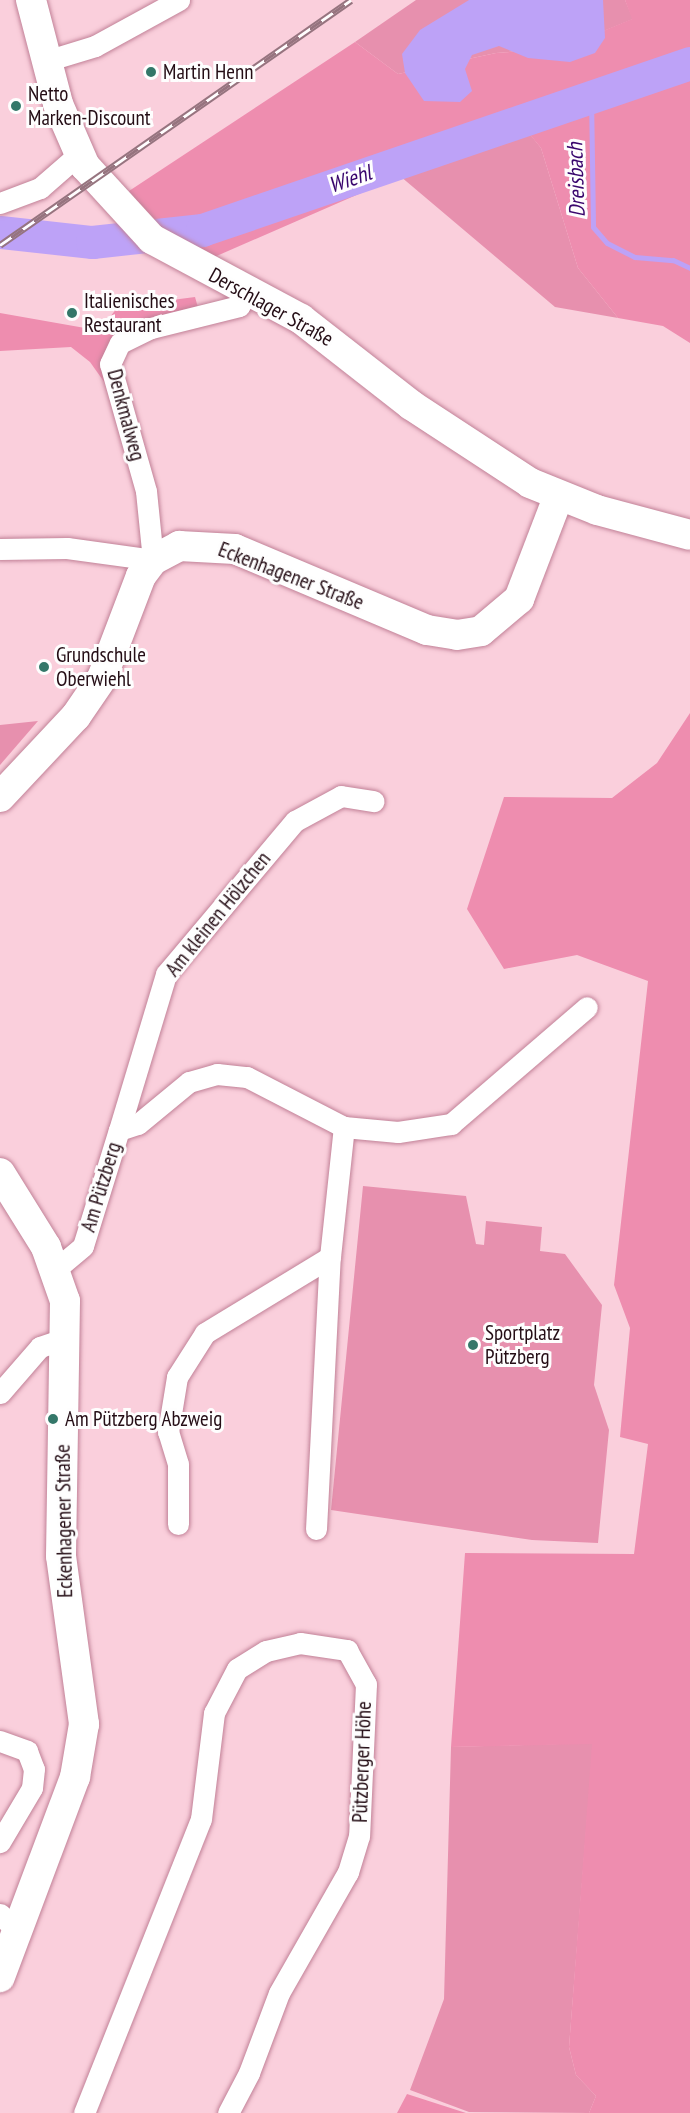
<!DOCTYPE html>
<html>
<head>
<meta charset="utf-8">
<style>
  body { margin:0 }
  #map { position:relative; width:690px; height:2113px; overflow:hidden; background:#facfdc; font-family:"PT Sans Narrow",sans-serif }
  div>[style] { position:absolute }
  .green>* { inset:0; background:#e790ae }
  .forest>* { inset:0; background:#ee8daf }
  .water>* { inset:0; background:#bda2f7 }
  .stream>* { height:5px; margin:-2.5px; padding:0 2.5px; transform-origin:2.5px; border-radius:2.5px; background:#bda2f7 }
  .river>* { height:33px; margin:-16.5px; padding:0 16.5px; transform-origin:16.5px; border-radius:16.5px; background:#bda2f7 }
  .roads { filter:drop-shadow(0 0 2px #c18197) drop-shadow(0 0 2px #c18197) }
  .street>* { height:21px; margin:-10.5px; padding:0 10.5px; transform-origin:10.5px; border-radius:10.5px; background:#fff }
  .secondary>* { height:30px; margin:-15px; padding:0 15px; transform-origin:15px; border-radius:15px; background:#fff }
  .rail>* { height:7px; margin-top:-3.5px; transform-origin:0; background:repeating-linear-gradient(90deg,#fefefe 0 14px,#96747f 0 28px); box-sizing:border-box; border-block:2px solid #96747f }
  .dots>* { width:16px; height:16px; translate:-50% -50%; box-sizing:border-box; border:3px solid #fefefe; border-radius:50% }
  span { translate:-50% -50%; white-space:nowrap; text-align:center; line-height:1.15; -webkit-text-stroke:6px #fefefe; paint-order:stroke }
  .poi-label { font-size:21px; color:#240d15 }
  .left { translate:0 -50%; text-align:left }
  .street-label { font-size:21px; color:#240d15 }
  .water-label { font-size:22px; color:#39066d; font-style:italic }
</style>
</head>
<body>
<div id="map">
  <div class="green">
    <i style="clip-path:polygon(416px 0,625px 0,633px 19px,562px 48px,496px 53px,398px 74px,355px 42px)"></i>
    <i style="clip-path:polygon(513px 113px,541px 148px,578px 268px,618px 318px,555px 307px,400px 176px)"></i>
    <i style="clip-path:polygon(38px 721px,0 765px,0 725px)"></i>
    <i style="clip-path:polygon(363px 1186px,466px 1196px,476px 1244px,484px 1245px,486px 1221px,542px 1227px,540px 1251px,565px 1254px,602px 1305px,594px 1385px,609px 1430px,598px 1543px,532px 1540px,331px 1510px)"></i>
    <i style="clip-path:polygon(593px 1743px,569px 2047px,576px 2075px,596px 2096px,589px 2113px,469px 2112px,410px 2090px,444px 1999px,451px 1747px)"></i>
  </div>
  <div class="forest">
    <i style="clip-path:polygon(625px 0,690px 0,690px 343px,663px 326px,618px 318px,578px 268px,541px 148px,513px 114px,400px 176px,212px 258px,148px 216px,129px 191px,355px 42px,398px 74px,496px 53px,562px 48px,632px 19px)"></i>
    <i style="clip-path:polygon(195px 297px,199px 311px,121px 340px,112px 393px,90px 362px,71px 347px,0 351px,0 313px,85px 328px,109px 318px,118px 307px)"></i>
    <i style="clip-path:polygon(690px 713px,690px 2113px,589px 2113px,596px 2096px,576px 2075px,569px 2047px,592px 1744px,451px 1747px,465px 1553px,634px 1554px,648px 1444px,620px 1437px,630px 1328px,614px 1285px,648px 981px,577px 955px,504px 969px,467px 909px,504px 797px,612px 798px,657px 763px)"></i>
    <i style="clip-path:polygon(407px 2094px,466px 2113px,482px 2113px,397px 2113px)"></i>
  </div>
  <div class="water">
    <i style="clip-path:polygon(469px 0,603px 0,605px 38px,595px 53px,570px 62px,528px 58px,499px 46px,472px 55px,465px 69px,472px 91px,460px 102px,424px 101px,405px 73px,402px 54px,420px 30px)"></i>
  </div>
  <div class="stream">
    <i style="left:591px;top:96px;width:131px;rotate:89.1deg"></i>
    <i style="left:593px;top:227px;width:21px;rotate:49deg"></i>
    <i style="left:607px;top:243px;width:31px;rotate:27deg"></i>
    <i style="left:635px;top:257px;width:38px;rotate:5deg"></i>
    <i style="left:673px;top:260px;width:19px;rotate:25deg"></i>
  </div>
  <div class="river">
    <i style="left:0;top:232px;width:93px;rotate:6.2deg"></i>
    <i style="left:92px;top:242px;width:111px;rotate:-6.2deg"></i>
    <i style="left:202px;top:230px;width:516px;rotate:-18.89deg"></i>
  </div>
  <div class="roads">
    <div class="street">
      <i style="left:46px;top:61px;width:51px;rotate:-17deg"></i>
      <i style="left:95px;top:46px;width:96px;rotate:-28.7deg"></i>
      <i style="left:0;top:203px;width:43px;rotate:-20.6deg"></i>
      <i style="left:40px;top:188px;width:52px;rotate:-41.1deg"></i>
      <i style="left:0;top:549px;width:67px;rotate:-0.9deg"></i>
      <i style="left:67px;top:548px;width:87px;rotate:7.9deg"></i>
      <i style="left:153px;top:560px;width:69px;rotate:-95.8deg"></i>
      <i style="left:146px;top:491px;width:132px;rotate:-105.8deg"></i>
      <i style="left:110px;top:364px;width:23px;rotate:-65deg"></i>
      <i style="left:120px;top:343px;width:34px;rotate:-26deg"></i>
      <i style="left:151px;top:328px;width:91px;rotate:-14deg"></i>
      <i style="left:239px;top:306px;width:18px;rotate:-56deg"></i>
      <i style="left:119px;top:1130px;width:163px;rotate:-73.2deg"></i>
      <i style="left:166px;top:974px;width:200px;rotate:-49.9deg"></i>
      <i style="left:295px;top:821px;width:52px;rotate:-28.5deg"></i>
      <i style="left:341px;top:796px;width:33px;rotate:9deg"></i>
      <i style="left:56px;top:1269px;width:35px;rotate:-40deg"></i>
      <i style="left:83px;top:1246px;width:121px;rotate:-72.8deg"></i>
      <i style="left:119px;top:1130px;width:20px;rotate:-18deg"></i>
      <i style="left:138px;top:1124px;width:66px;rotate:-39.5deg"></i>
      <i style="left:189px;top:1082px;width:29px;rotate:-16deg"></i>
      <i style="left:217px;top:1074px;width:30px;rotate:6deg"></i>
      <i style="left:247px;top:1077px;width:109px;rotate:27.3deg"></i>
      <i style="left:344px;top:1127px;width:54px;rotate:5.3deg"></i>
      <i style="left:398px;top:1132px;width:54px;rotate:-8.6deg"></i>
      <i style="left:451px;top:1124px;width:179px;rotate:-40.7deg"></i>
      <i style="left:0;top:1393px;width:61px;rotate:-49deg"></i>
      <i style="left:40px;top:1347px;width:28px;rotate:-19deg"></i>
      <i style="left:178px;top:1524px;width:60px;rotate:-90deg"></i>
      <i style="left:178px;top:1464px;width:34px;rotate:-107deg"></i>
      <i style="left:168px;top:1432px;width:56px;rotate:-80.7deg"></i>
      <i style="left:177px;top:1377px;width:52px;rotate:-57.5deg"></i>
      <i style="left:205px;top:1333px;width:146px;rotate:-31.3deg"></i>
      <i style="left:330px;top:1257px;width:131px;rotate:-83.9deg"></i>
      <i style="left:316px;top:1529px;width:272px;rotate:-87.1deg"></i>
      <i style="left:0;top:1741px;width:29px;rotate:20deg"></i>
      <i style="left:27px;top:1751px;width:19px;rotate:69deg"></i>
      <i style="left:34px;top:1769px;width:19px;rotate:96deg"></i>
      <i style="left:32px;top:1788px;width:63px;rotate:120.7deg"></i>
      <i style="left:0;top:1914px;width:23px;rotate:45deg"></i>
      <i style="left:84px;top:2113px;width:316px;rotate:-68.3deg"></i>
      <i style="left:201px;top:1819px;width:107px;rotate:-83deg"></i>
      <i style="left:214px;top:1713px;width:50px;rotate:-62.4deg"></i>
      <i style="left:237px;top:1669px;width:34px;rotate:-32deg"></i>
      <i style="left:266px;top:1651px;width:35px;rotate:-13deg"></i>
      <i style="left:300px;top:1643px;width:48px;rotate:8.5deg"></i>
      <i style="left:347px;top:1650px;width:39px;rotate:61deg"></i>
      <i style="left:366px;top:1684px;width:152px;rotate:92.6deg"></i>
      <i style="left:359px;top:1836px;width:38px;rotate:107deg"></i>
      <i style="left:348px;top:1872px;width:139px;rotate:119.7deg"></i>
      <i style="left:279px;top:1993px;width:85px;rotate:110.6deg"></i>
      <i style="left:249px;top:2073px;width:45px;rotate:117.7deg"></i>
    </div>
    <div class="secondary">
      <i style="left:31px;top:0;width:107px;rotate:75.4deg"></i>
      <i style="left:58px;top:104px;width:68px;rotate:66.5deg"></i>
      <i style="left:85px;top:166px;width:99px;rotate:47.5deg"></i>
      <i style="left:152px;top:239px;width:169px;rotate:28.2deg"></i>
      <i style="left:301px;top:319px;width:140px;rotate:38deg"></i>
      <i style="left:411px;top:405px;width:142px;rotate:33.2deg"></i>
      <i style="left:530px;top:483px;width:72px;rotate:21.9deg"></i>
      <i style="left:597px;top:510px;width:96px;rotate:15deg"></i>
      <i style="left:0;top:797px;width:111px;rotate:-46.8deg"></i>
      <i style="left:76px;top:716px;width:46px;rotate:-55.6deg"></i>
      <i style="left:102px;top:678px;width:109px;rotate:-69.1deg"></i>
      <i style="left:141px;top:576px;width:20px;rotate:-53deg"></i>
      <i style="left:153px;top:560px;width:30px;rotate:-28deg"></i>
      <i style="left:179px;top:546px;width:56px;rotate:3.1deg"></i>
      <i style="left:235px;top:549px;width:208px;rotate:22.9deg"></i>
      <i style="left:427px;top:630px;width:30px;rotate:9deg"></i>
      <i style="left:457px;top:635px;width:24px;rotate:-9deg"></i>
      <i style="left:481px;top:631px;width:50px;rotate:-40.1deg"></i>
      <i style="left:519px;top:599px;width:111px;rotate:-69deg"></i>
      <i style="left:0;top:1173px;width:87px;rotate:58.1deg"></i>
      <i style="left:46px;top:1247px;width:57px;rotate:70.6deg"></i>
      <i style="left:65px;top:1301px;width:255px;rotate:90.9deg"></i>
      <i style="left:61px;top:1556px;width:170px;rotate:82.2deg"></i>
      <i style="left:84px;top:1724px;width:54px;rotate:99.6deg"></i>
      <i style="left:75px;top:1777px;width:214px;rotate:110.6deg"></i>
    </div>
  </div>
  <div class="rail">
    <i style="left:0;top:245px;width:428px;rotate:-34.9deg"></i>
  </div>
  <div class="dots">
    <i style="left:151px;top:72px;background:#347769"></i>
    <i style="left:16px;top:106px;background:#347769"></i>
    <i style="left:72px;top:313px;background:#347769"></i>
    <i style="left:44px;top:667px;background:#347769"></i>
    <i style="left:473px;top:1345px;background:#347769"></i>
    <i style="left:53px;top:1419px;background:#347769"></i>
  </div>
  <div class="poi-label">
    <span class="left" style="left:163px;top:72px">Martin Henn</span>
    <span class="left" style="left:28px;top:106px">Netto<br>Marken-Discount</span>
    <span class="left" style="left:84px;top:313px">Italienisches<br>Restaurant</span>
    <span class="left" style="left:56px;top:667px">Grundschule<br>Oberwiehl</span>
    <span class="left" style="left:485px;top:1345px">Sportplatz<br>Pützberg</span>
    <span class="left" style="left:65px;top:1419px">Am Pützberg Abzweig</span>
  </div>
  <div class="street-label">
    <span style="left:271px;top:307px;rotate:29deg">Derschlager Straße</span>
    <span style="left:126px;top:415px;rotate:75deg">Denkmalweg</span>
    <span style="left:291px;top:576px;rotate:21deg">Eckenhagener Straße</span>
    <span style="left:218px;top:914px;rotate:-51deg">Am kleinen Hölzchen</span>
    <span style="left:101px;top:1187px;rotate:-73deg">Am Pützberg</span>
    <span style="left:64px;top:1521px;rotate:-91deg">Eckenhagener Straße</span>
    <span style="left:362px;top:1762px;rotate:-88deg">Pützberger Höhe</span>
  </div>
  <div class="water-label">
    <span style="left:350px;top:179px;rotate:-19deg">Wiehl</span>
    <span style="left:576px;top:180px;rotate:-92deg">Dreisbach</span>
  </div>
</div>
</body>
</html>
